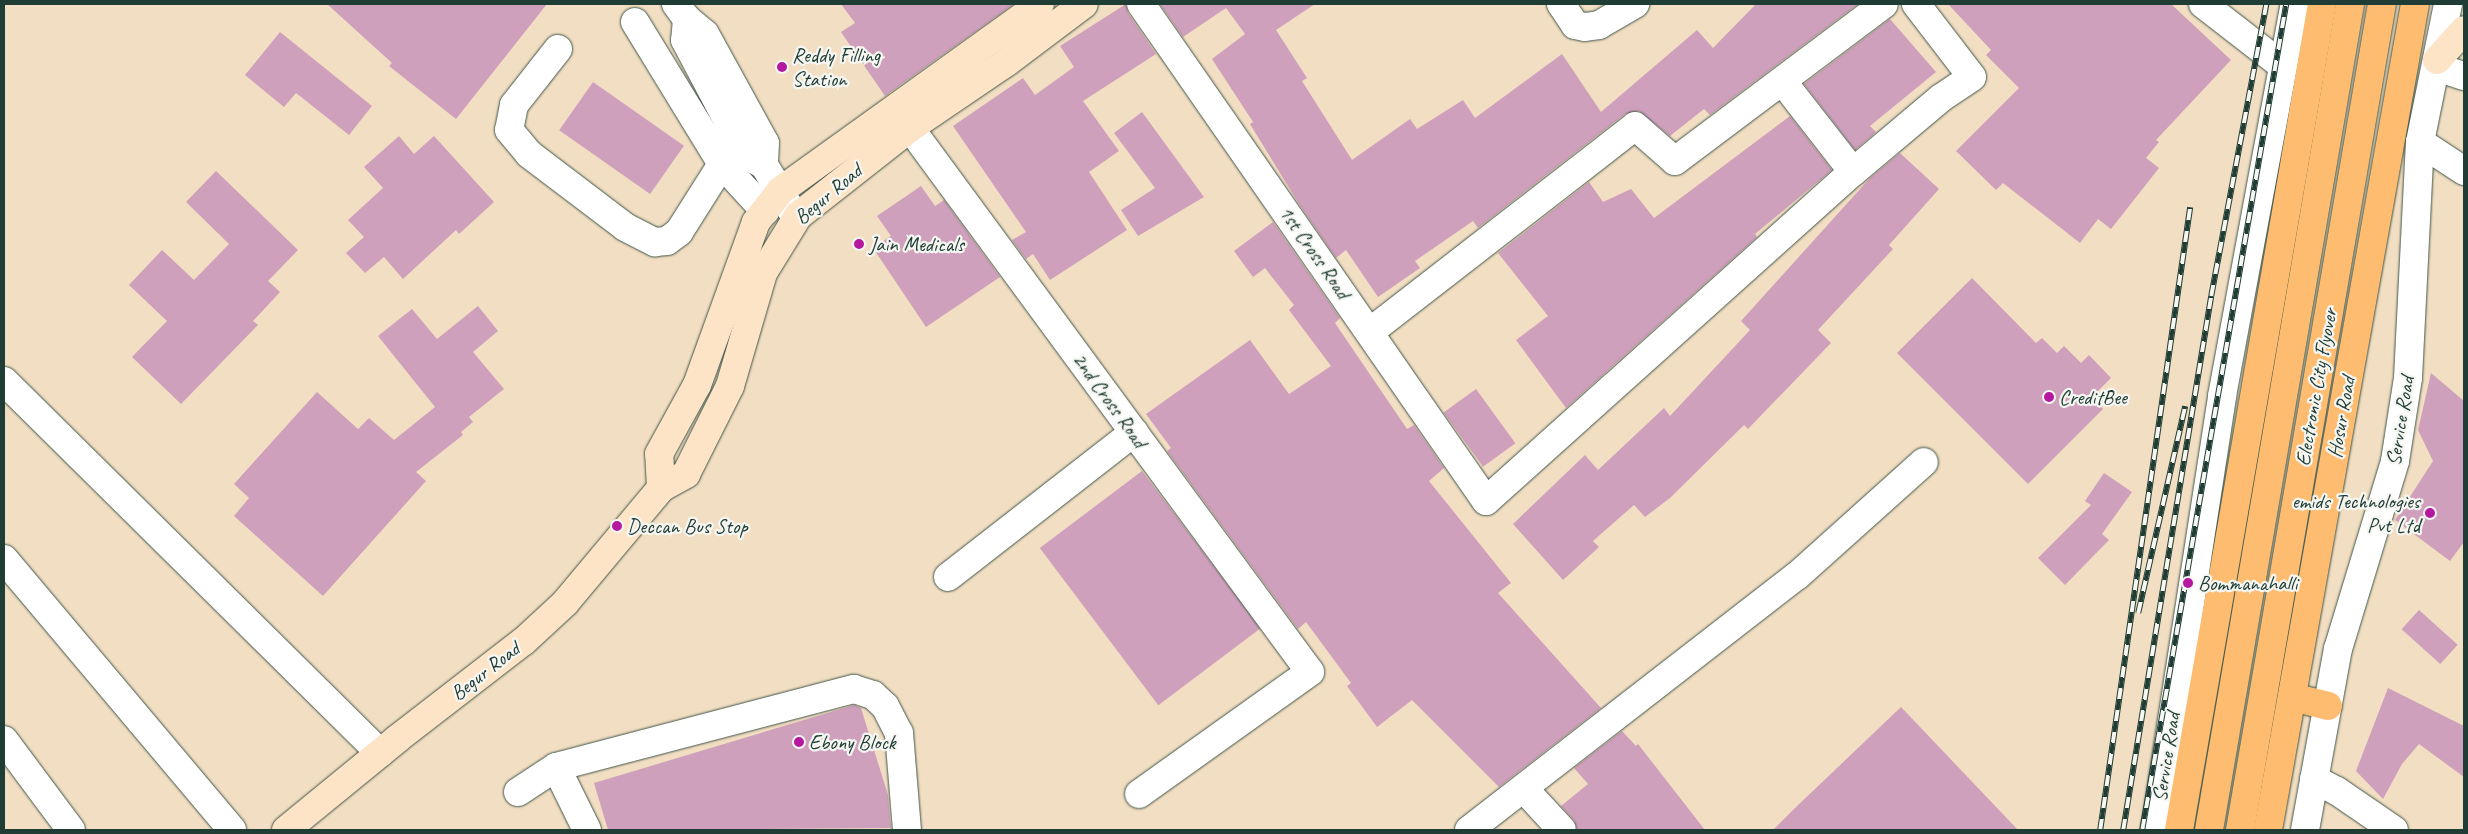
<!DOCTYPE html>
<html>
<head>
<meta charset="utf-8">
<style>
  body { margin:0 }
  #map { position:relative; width:2468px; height:834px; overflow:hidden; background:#f2dec2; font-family:Caveat,sans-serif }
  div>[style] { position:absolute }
  .building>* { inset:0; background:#cfa0bc; transform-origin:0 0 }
  .roads { filter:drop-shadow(0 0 1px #3f5549) drop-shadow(0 0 1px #3f5549) }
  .minor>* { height:28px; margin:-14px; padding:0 14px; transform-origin:14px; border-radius:14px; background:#fff }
  .tertiary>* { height:28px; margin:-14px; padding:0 14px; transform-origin:14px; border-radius:14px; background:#fff }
  .secondary>* { height:28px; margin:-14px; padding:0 14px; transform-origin:14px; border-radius:14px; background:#fee4c6 }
  .trunk>* { height:28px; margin:-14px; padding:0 14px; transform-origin:14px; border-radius:14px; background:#fdbc70 }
  .motorway>* { height:28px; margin:-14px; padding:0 14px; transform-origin:14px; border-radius:14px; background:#fdbc70 }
  .rail>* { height:5.5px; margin-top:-2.75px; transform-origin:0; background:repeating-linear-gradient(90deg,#f6f6f2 0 11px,#1f3d34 0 22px); box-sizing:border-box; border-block:1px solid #1f3d34 }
  .dots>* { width:14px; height:14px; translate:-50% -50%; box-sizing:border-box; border:2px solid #f6f6f2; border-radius:50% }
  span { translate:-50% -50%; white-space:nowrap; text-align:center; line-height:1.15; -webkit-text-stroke:4.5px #f6f6f2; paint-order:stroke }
  .poi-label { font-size:21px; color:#1f3d34 }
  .left { translate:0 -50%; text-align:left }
  .right { translate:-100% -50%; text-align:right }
  .street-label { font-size:21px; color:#1f3d34 }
  .frame { position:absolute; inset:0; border:5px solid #1f3d34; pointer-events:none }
</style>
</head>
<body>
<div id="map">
  <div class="building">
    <i style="clip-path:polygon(327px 4px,547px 4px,456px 119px,389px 66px,392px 63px)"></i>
    <i style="clip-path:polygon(841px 4px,1014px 4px,885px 96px,841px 32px,855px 23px)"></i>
    <i style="clip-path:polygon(1126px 4px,1128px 13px,1156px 54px,1083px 101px,1119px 151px,1089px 172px,1127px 230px,1050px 280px,1033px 254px,1026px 259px,1012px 240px,1026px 232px,953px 126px,1023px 78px,1035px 95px,1074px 67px,1060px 46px)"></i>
    <i style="clip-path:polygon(1160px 4px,1315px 4px,1276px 30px,1307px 78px,1302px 81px,1352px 160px,1410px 119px,1417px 129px,1463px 100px,1475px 118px,1562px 54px,1601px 112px,1697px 30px,1713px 48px,1756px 4px,1858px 4px,1710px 115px,1704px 109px,1670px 136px,1639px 111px,1625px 114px,1478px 228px,1473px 221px,1415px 261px,1420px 268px,1378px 297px,1346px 250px,1336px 258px,1299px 204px,1250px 124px,1253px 122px,1212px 59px,1245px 34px,1226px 8px,1183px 37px)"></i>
    <i style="clip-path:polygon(1948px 4px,2171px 4px,2231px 60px,2156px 140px,2159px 142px,2146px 158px,2159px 168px,2111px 229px,2098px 219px,2080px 243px,2003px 183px,1996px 190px,1956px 151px,2019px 88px,1986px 55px,1991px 50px)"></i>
    <i style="clip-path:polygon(1890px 19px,1936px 72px,1870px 126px,1876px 132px,1855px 150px,1804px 84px)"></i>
    <i style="clip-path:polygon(280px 32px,372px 106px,349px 135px,296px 93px,284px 107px,245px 75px)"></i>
    <i style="left:593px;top:82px;width:111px;height:59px;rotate:35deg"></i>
    <i style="clip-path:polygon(1142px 112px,1204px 197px,1138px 236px,1121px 210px,1155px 188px,1114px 133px)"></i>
    <i style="clip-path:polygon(1790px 116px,1832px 170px,1755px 234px,1757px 237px,1566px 408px,1516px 340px,1548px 316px,1498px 253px,1589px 182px,1603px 202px,1631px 189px,1654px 218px)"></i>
    <i style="clip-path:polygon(399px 136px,414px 154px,434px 136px,494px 202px,459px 234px,456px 230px,403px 279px,384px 257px,365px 273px,346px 253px,364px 237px,348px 220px,383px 188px,364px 167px)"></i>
    <i style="clip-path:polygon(1900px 153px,1939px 189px,1889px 245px,1893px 249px,1818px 330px,1831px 343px,1748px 429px,1744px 425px,1670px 498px,1645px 517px,1634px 505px,1593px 541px,1599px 547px,1563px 580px,1513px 524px,1585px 455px,1598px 470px,1664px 408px,1670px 416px,1750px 330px,1741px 321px,1870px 178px)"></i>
    <i style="clip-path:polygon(216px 171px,298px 250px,268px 281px,280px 292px,253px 321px,258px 325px,181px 404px,132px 357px,167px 321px,129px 285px,162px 250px,194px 280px,229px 244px,186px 202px)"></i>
    <i style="clip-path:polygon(921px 186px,935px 206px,944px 200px,1000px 277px,926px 327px,873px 248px,891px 236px,877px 216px)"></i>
    <i style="clip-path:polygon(1273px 222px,1340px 318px,1335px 323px,1407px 429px,1414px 425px,1444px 468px,1429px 481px,1511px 583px,1498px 593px,1601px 708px,1499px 787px,1412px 700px,1377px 727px,1347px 686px,1351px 683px,1306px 622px,1298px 629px,1167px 451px,1171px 448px,1146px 414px,1250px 340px,1289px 394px,1331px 366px,1289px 310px,1294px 305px,1265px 268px,1253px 277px,1234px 251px)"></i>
    <i style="clip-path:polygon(1972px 278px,2036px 343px,2042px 338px,2057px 353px,2064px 346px,2081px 363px,2089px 355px,2111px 378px,2092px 397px,2103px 409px,2028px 484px,1897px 353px)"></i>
    <i style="clip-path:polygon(478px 306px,498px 331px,473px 352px,504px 389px,469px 417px,473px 422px,461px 432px,463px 435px,416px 472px,426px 481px,323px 596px,234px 516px,249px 498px,234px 484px,317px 392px,358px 429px,369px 418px,394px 440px,435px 407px,378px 336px,412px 309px,437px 339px)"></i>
    <i style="clip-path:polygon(2431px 373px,2464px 401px,2464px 542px,2450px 561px,2395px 520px,2433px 461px,2418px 430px)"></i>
    <i style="left:1476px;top:389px;width:67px;height:40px;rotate:54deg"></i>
    <i style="left:1142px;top:471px;width:197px;height:128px;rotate:53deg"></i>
    <i style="clip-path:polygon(2104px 473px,2132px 492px,2102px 534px,2109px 540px,2065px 585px,2038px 558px,2091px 505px,2085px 501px)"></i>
    <i style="left:2419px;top:610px;width:52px;height:26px;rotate:42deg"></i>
    <i style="clip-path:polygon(2388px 688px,2464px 726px,2464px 777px,2419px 744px,2402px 764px,2383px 799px,2356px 771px)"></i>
    <i style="clip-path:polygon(854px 705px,861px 708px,888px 795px,891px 828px,608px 830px,594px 783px)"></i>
    <i style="clip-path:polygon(1901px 707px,2018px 830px,1773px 830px,1794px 809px)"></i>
    <i style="clip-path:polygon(1622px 731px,1636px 746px,1638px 744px,1705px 830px,1577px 830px,1574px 820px,1561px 806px,1588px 784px,1574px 768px)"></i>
  </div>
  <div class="roads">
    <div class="minor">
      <i style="left:1141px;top:4px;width:605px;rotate:55.23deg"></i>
      <i style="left:1486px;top:501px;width:493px;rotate:-41.9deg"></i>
      <i style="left:1853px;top:172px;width:115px;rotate:-40.1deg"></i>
      <i style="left:1941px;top:98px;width:37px;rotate:-34deg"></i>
      <i style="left:1972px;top:77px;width:92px;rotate:-127.5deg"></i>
      <i style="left:1561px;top:4px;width:25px;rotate:56deg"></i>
      <i style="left:1575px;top:25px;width:10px;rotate:11deg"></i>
      <i style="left:1585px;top:27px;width:14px;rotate:-8deg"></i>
      <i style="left:1599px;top:25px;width:42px;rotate:-30.3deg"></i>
      <i style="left:2203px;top:4px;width:101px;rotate:37.8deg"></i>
      <i style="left:635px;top:22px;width:167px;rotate:58.5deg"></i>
      <i style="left:722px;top:164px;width:64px;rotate:47.5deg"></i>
      <i style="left:558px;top:49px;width:71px;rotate:128.2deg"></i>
      <i style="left:514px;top:105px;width:25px;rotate:101deg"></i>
      <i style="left:509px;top:130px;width:31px;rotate:50deg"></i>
      <i style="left:529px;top:154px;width:121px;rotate:37.2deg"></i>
      <i style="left:625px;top:227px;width:34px;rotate:27deg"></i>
      <i style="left:655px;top:242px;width:12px;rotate:-5deg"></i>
      <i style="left:667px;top:241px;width:15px;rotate:-37deg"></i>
      <i style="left:679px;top:232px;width:80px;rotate:-57.7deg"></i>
      <i style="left:2436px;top:67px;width:29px;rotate:18deg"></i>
      <i style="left:1783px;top:82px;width:114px;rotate:52.1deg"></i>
      <i style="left:910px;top:128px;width:675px;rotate:53.67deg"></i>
      <i style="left:1310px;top:672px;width:210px;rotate:144.5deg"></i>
      <i style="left:2420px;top:142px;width:53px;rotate:33.4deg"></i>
      <i style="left:1371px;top:331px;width:334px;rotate:-37.8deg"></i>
      <i style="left:1635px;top:126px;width:53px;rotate:41.2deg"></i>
      <i style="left:1675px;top:161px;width:261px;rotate:-36.9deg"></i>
      <i style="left:4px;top:381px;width:529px;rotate:44.69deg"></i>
      <i style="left:4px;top:559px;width:354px;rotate:49.9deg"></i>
      <i style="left:948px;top:577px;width:236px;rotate:-37.9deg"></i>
      <i style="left:4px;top:740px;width:112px;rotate:53.3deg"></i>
      <i style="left:2314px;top:779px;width:26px;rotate:28deg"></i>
      <i style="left:2337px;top:791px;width:69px;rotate:34.4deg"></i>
      <i style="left:1525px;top:790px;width:54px;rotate:47.2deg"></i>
      <i style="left:518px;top:792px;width:45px;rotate:-33.3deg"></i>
      <i style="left:587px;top:830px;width:70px;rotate:-116.2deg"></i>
      <i style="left:556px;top:767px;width:308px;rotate:-14.7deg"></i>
      <i style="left:854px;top:689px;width:20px;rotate:18deg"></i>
      <i style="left:873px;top:695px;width:16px;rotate:43deg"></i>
      <i style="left:885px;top:706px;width:30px;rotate:63deg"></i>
      <i style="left:899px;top:733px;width:97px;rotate:85.3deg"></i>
      <i style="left:1469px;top:830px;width:416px;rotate:-37.8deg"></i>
      <i style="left:1798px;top:575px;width:169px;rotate:-41.9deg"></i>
    </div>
    <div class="tertiary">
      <i style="left:676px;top:4px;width:19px;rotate:54deg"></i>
      <i style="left:687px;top:19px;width:23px;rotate:40deg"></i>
      <i style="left:705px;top:34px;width:124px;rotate:61.2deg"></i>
      <i style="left:765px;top:143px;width:22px;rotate:93deg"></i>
      <i style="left:764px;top:165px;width:62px;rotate:58.9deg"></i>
      <i style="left:687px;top:19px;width:21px;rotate:95deg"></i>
      <i style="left:685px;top:40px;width:130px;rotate:62.1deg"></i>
      <i style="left:746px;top:155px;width:21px;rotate:29deg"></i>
      <i style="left:2155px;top:830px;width:439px;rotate:-81.2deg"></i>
      <i style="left:2222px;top:396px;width:399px;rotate:-79.5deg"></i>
      <i style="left:2305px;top:830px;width:184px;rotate:-79.7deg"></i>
      <i style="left:2338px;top:649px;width:196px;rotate:-73.1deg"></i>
      <i style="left:2395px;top:461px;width:84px;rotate:-81.1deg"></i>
      <i style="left:2408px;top:378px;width:236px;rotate:-87.1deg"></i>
      <i style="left:2420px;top:142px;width:141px;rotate:-78.5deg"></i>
    </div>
    <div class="secondary">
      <i style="left:2437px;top:60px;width:40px;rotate:-48deg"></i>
      <i style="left:661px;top:488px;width:34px;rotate:-93deg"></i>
      <i style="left:659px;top:454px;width:79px;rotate:-61.2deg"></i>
      <i style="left:697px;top:385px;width:173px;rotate:-70.1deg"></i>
      <i style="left:756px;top:222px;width:39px;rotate:-52deg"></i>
      <i style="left:780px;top:191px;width:320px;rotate:-35.7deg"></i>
      <i style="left:286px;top:830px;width:144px;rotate:-39.3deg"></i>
      <i style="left:397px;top:739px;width:160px;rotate:-37.7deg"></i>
      <i style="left:524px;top:641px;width:56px;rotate:-42.8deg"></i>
      <i style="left:565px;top:603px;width:150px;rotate:-50.1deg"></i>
      <i style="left:661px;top:488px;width:29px;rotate:-29deg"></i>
      <i style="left:686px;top:474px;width:98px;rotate:-63.4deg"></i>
      <i style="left:730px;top:386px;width:118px;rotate:-73.7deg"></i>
      <i style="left:763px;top:273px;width:67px;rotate:-58.4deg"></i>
      <i style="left:798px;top:216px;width:142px;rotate:-38.2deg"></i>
      <i style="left:910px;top:128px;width:117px;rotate:-34.2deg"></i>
      <i style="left:1007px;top:62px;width:96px;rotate:-37deg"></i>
    </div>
    <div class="trunk">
      <i style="left:2292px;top:697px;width:37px;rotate:14deg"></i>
      <i style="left:2179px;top:830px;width:838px;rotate:-80.18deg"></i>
      <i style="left:2268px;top:830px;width:839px;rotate:-79.91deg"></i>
    </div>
    <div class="motorway">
      <i style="left:2209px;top:830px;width:838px;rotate:-80.31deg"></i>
      <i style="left:2240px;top:830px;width:838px;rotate:-80.25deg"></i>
    </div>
  </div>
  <div class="rail">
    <i style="left:2138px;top:613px;width:212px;rotate:-77.2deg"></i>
    <i style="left:2100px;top:830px;width:629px;rotate:-81.78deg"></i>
    <i style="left:2123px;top:830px;width:541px;rotate:-80.64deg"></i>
    <i style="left:2211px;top:296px;width:297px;rotate:-79.3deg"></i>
    <i style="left:2142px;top:830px;width:838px;rotate:-80.11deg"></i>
  </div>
  <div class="dots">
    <i style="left:782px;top:67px;background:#b5179e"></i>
    <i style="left:859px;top:244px;background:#b5179e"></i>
    <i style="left:2049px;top:397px;background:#b5179e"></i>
    <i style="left:2430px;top:513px;background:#b5179e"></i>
    <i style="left:617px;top:526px;background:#b5179e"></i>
    <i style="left:2188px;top:583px;background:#b5179e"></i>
    <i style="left:799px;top:742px;background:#b5179e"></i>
  </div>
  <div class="poi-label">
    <span class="left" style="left:792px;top:67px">Reddy Filling<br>Station</span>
    <span class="left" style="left:869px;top:244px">Jain Medicals</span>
    <span class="left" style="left:2059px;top:397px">CreditBee</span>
    <span class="right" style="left:2420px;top:513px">emids Technologies<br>Pvt Ltd</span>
    <span class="left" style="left:627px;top:526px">Deccan Bus Stop</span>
    <span class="left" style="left:2198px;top:583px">Bommanahalli</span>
    <span class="left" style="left:809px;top:742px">Ebony Block</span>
  </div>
  <div class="street-label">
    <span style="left:828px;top:194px;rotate:-40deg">Begur Road</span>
    <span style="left:1315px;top:252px;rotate:55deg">1st Cross Road</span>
    <span style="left:2316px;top:387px;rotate:-80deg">Electronic City Flyover</span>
    <span style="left:1110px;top:400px;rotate:54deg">2nd Cross Road</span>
    <span style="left:2341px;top:417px;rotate:-80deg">Hosur Road</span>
    <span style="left:2400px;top:421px;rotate:-81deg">Service Road</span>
    <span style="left:485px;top:671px;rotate:-38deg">Begur Road</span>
    <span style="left:2166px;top:757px;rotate:-81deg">Service Road</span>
  </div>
  <div class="frame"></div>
</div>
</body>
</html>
